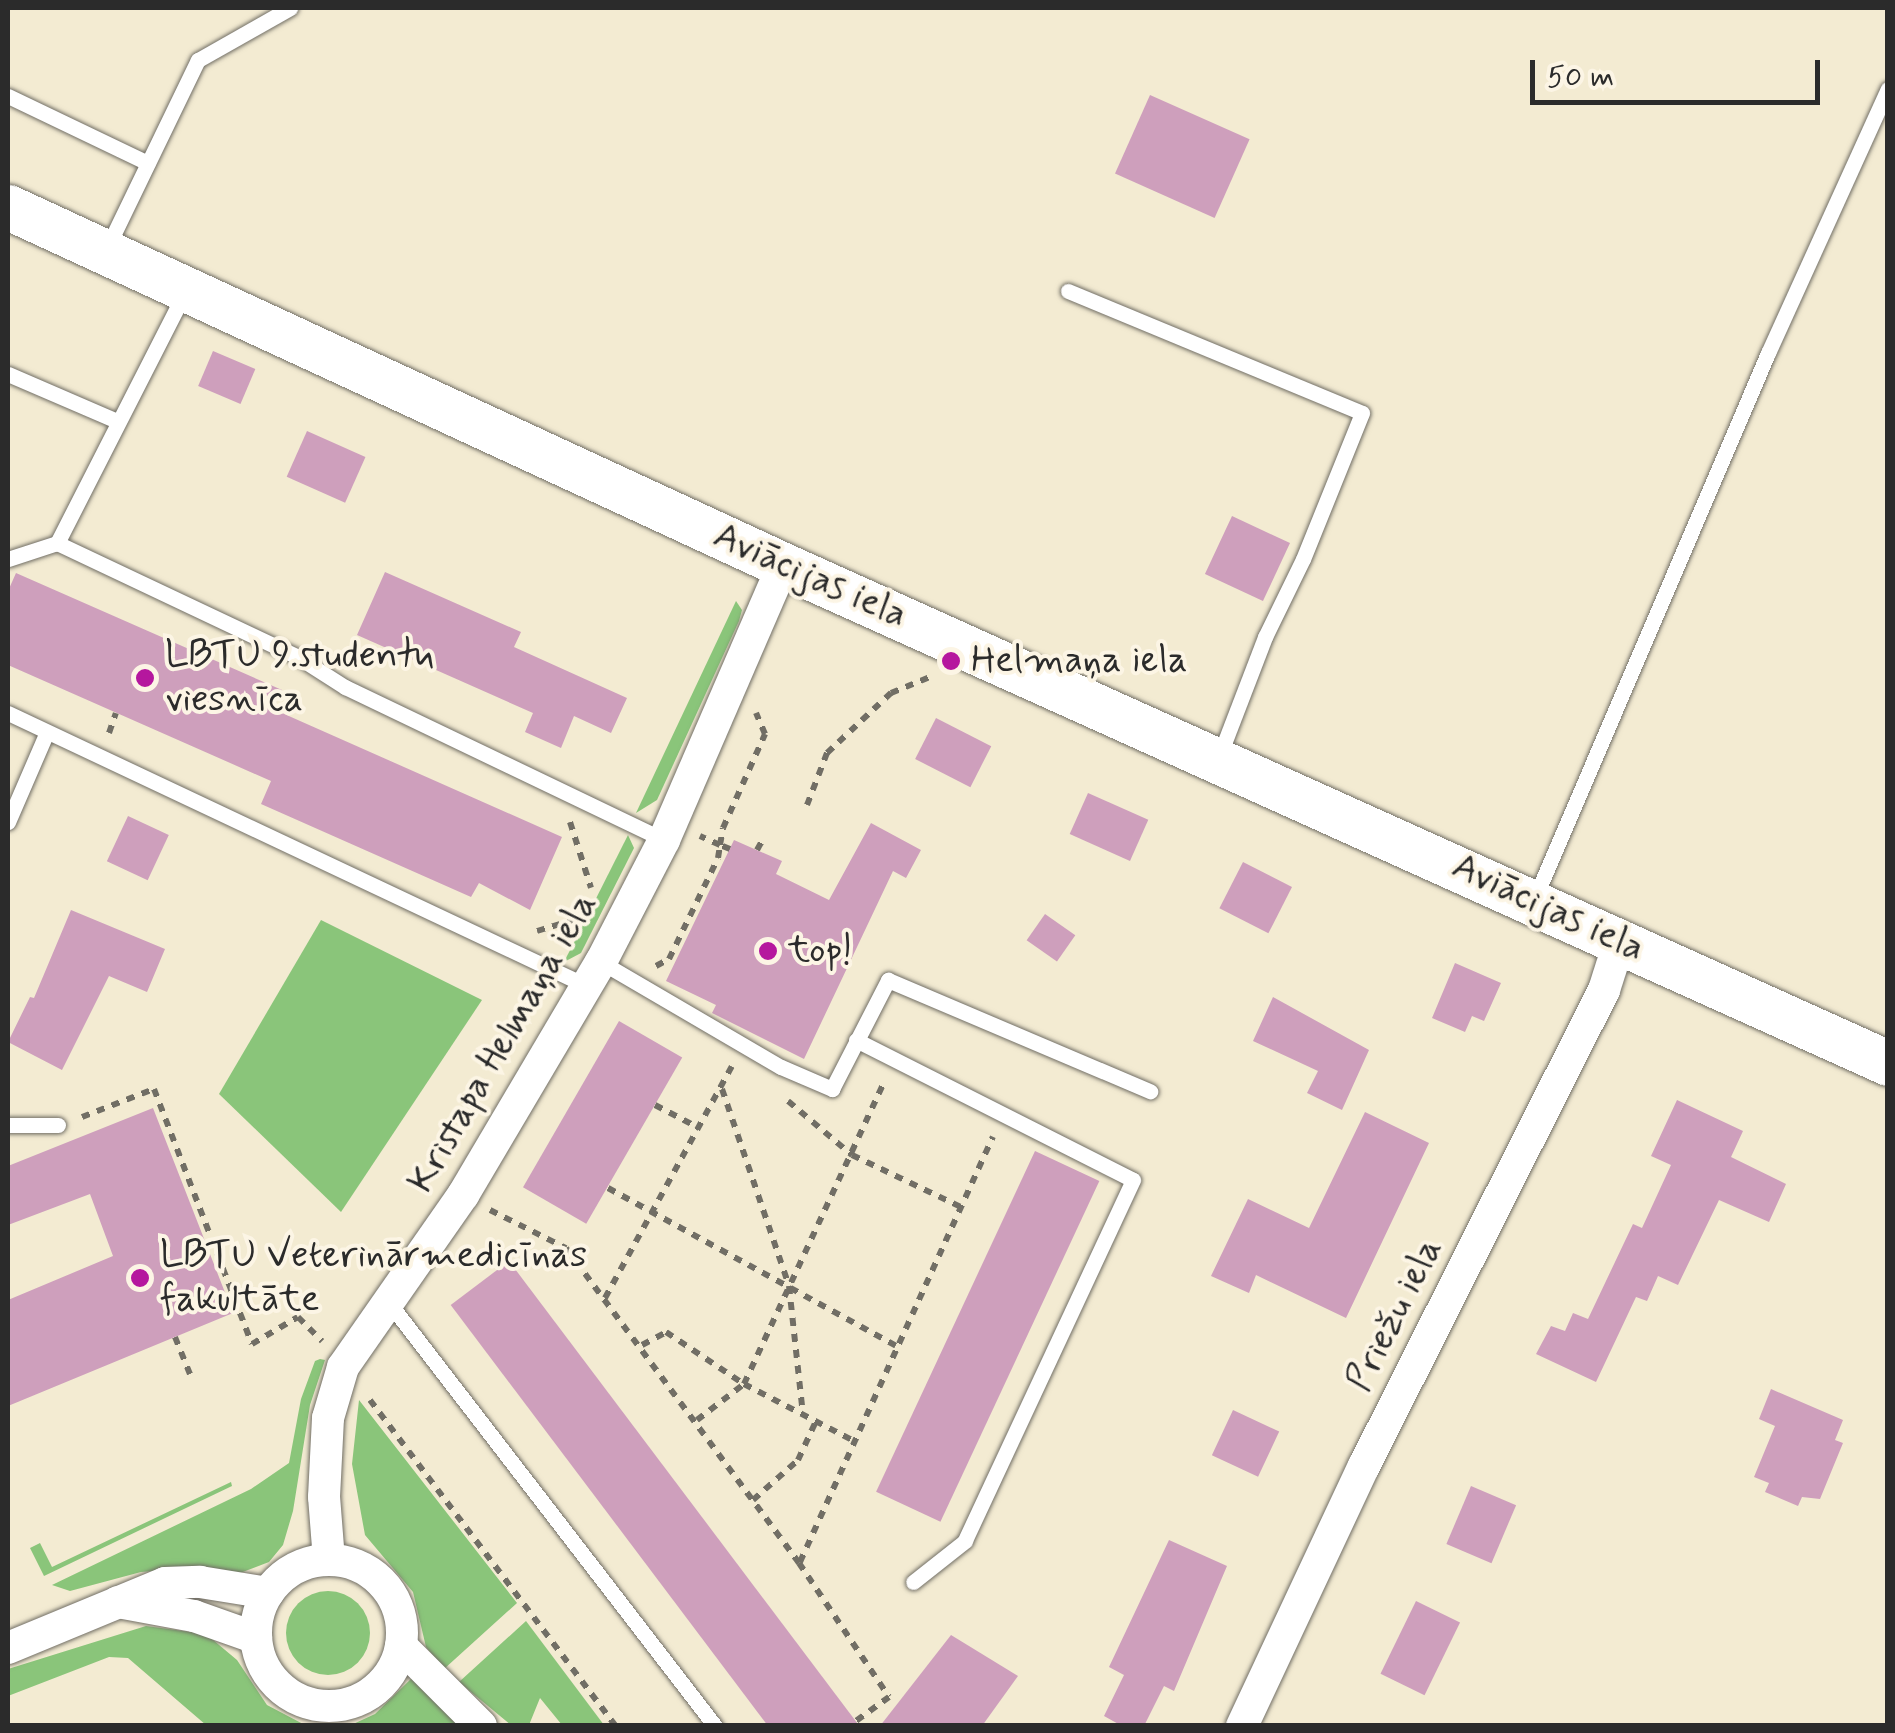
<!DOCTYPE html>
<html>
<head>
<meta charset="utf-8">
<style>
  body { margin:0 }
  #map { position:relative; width:1895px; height:1733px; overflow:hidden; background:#f3ebd2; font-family:Mynerve,sans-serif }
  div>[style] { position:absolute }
  .green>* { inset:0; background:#8ac57a }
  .round { border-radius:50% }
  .building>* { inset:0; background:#ce9fbc; transform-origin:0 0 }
  .path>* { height:6px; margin-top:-3px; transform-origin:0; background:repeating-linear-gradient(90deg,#716e65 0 8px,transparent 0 16px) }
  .roads { filter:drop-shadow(0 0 2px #716e65) drop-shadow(0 0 2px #716e65) }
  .service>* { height:15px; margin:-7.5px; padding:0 7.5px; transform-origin:7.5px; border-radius:7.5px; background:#fff }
  .minor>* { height:32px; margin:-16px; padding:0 16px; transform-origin:16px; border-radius:16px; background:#fff }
  .minor>.ring { margin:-16px; padding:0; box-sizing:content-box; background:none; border:32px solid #fff; border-radius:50% }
  .secondary>* { height:45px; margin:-22.5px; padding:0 22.5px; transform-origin:22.5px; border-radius:22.5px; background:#fff }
  .dots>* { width:28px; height:28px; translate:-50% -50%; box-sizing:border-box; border:5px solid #fcf5e5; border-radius:50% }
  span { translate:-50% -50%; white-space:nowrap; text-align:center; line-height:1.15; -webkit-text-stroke:8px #fcf5e5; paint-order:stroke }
  .street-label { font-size:38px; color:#2b2b2b }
  .poi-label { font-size:38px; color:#2b2b2b }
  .left { translate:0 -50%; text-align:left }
  .frame { position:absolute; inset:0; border:10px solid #2b2b2b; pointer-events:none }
  .scale { position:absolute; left:1530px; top:60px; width:290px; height:45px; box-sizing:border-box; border:5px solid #2b2b2b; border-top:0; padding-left:12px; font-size:30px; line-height:35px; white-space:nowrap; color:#2b2b2b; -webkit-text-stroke:8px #fcf5e5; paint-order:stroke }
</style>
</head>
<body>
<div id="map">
  <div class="green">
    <i style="clip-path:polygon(736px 601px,742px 610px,739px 621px,657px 800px,636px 813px)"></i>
    <i style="clip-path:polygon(628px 835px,634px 848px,581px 953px,564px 962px)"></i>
    <i style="clip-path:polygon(321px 920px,482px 1000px,341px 1212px,219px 1094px)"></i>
    <i style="clip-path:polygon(320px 1359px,325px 1360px,310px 1405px,293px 1511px,283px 1545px,269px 1562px,240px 1573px,179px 1569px,141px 1572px,70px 1591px,52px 1585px,251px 1489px,289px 1463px,301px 1399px,315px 1361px)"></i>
    <i style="clip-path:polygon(359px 1400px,517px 1603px,444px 1669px,426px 1647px,413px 1592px,365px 1535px,352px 1464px)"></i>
    <i style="clip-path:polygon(231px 1482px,232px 1486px,44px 1576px,30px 1548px,40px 1543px,52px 1567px)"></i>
    <i class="round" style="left:286px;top:1591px;width:84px;height:84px"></i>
    <i style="clip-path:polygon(526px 1621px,604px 1725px,562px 1725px,540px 1698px,529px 1725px,511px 1725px,459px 1682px)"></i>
    <i style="clip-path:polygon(146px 1626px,206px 1634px,237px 1660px,267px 1705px,305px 1725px,206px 1725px,128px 1658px,109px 1657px,8px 1696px,8px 1669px)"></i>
    <i style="clip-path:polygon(414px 1676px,458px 1725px,351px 1725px,375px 1714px)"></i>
  </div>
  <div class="building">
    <i style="left:1150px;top:95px;width:109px;height:86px;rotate:24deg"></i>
    <i style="left:213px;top:351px;width:46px;height:38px;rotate:23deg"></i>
    <i style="left:307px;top:431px;width:64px;height:50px;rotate:24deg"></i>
    <i style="left:1232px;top:516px;width:64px;height:64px;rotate:25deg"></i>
    <i style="clip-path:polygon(385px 572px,521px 632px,514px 647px,627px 698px,611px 733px,574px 716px,561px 748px,525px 732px,533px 713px,357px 635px)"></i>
    <i style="clip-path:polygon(16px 573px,282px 690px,273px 709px,562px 837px,530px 910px,479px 883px,471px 897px,261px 804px,271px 781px,8px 665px,8px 591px)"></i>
    <i style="left:936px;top:718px;width:62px;height:46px;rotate:27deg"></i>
    <i style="left:1088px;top:793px;width:66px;height:45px;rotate:24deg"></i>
    <i style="left:128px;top:816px;width:45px;height:50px;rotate:25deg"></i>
    <i style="clip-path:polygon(871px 823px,921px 850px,906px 878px,893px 871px,804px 1059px,712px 1013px,716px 1005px,666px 981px,734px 840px,782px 861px,776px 874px,829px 900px)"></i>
    <i style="left:1243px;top:862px;width:55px;height:52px;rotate:27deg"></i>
    <i style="clip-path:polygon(71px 910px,165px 949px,147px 992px,109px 976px,62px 1070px,8px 1042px,30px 997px,34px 998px)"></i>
    <i style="left:1045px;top:914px;width:37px;height:32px;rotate:35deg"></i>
    <i style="clip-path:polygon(1455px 963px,1501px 983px,1484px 1021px,1472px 1016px,1465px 1032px,1432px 1018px)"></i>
    <i style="clip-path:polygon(1273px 997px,1369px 1050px,1342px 1110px,1307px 1093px,1318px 1071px,1253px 1041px)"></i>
    <i style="left:619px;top:1021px;width:73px;height:192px;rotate:30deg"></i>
    <i style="clip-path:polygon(1677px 1100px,1743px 1131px,1731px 1157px,1786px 1184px,1769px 1222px,1719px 1200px,1678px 1285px,1658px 1276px,1647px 1301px,1636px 1297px,1596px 1382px,1536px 1354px,1551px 1326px,1565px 1331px,1573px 1313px,1588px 1319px,1633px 1224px,1642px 1228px,1671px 1165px,1651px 1156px)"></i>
    <i style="clip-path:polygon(153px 1108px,233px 1313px,8px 1406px,8px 1300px,113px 1256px,90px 1194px,8px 1225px,8px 1166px)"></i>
    <i style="clip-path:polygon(1365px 1112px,1429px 1143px,1346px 1318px,1256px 1275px,1249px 1293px,1211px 1276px,1248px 1199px,1309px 1228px)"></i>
    <i style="left:1035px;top:1151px;width:71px;height:376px;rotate:25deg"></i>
    <i style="left:509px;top:1261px;width:581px;height:73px;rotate:53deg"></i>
    <i style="clip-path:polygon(1771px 1389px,1843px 1420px,1835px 1440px,1843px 1443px,1820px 1499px,1802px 1497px,1798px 1506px,1765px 1492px,1769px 1483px,1754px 1477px,1775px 1426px,1759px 1419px)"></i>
    <i style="left:1233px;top:1410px;width:51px;height:50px;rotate:25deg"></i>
    <i style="left:1471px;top:1486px;width:49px;height:63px;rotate:23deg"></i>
    <i style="clip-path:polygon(1169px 1540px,1227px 1566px,1174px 1691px,1164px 1686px,1144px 1726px,1122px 1726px,1104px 1716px,1124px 1675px,1109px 1667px)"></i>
    <i style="left:1416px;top:1601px;width:49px;height:81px;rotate:26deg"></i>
    <i style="clip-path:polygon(951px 1635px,1018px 1676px,982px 1726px,880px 1726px)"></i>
  </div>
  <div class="path">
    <i style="left:109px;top:733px;width:21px;rotate:-71deg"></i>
    <i style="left:807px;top:805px;width:56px;rotate:-69deg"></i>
    <i style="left:827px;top:753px;width:88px;rotate:-43.2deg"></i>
    <i style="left:891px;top:693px;width:42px;rotate:-22.3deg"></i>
    <i style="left:570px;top:822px;width:69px;rotate:72.3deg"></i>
    <i style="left:730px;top:849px;width:11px;rotate:-158deg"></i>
    <i style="left:720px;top:845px;width:17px;rotate:-80deg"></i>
    <i style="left:723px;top:828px;width:103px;rotate:-65.9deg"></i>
    <i style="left:765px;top:734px;width:23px;rotate:-113deg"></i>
    <i style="left:757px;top:850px;width:10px;rotate:-61deg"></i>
    <i style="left:537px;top:931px;width:39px;rotate:-17deg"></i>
    <i style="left:656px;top:966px;width:15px;rotate:-28deg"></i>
    <i style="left:669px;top:959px;width:112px;rotate:-64.1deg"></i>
    <i style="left:718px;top:858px;width:13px;rotate:-81deg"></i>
    <i style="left:720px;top:845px;width:22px;rotate:-156deg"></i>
    <i style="left:722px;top:1089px;width:208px;rotate:71.2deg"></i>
    <i style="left:789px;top:1286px;width:129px;rotate:83.8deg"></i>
    <i style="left:788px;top:1101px;width:84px;rotate:40.2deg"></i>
    <i style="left:852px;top:1155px;width:121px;rotate:25.5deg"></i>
    <i style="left:655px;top:1105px;width:50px;rotate:27.6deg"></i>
    <i style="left:82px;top:1117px;width:77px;rotate:-21.3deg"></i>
    <i style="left:154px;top:1089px;width:273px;rotate:69deg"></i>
    <i style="left:252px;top:1344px;width:53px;rotate:-30.4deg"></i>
    <i style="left:298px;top:1317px;width:34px;rotate:45deg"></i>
    <i style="left:608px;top:1188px;width:328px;rotate:28.7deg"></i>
    <i style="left:490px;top:1210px;width:85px;rotate:26.6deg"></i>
    <i style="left:566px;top:1248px;width:392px;rotate:53.5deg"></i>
    <i style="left:799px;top:1563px;width:161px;rotate:56.1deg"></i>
    <i style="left:889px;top:1697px;width:49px;rotate:144.1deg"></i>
    <i style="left:605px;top:1298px;width:264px;rotate:-61.3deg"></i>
    <i style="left:175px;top:1337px;width:40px;rotate:68deg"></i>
    <i style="left:642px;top:1345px;width:27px;rotate:-28deg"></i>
    <i style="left:666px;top:1332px;width:94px;rotate:33.7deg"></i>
    <i style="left:744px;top:1384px;width:122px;rotate:27.4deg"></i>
    <i style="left:370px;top:1400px;width:408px;rotate:53deg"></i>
    <i style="left:697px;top:1420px;width:59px;rotate:-37.5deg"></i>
    <i style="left:744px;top:1384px;width:332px;rotate:-65.1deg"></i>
    <i style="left:753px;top:1500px;width:60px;rotate:-41.6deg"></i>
    <i style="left:798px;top:1460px;width:43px;rotate:-65.2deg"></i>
    <i style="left:800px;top:1562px;width:467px;rotate:-65.6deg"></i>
  </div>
  <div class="roads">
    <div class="service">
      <i style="left:8px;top:96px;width:155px;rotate:25.6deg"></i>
      <i style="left:107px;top:248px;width:209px;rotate:-64.2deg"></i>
      <i style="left:198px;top:60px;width:106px;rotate:-29.5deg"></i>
      <i style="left:1068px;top:291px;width:318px;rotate:22.5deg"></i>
      <i style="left:1362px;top:413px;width:157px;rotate:112deg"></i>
      <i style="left:1303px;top:559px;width:87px;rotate:116deg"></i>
      <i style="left:1265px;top:637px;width:129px;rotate:111deg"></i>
      <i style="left:184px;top:294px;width:280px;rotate:117deg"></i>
      <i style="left:57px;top:543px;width:267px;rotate:25.3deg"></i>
      <i style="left:298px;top:657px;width:56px;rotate:32.6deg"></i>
      <i style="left:345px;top:687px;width:354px;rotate:25.6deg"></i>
      <i style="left:8px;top:374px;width:119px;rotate:23.3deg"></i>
      <i style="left:8px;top:559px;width:52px;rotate:-18.1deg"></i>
      <i style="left:8px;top:713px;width:640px;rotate:25.24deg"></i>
      <i style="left:8px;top:822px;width:98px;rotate:-66.6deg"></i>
      <i style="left:1534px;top:900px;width:595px;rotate:-66.84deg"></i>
      <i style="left:1768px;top:353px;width:290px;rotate:-65.6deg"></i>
      <i style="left:601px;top:962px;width:208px;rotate:30.3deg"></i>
      <i style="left:781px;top:1067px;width:56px;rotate:23.3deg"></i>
      <i style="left:832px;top:1089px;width:123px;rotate:-62.8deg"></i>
      <i style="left:888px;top:980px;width:285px;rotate:23deg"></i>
      <i style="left:856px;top:1040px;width:310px;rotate:26.8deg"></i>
      <i style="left:1133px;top:1180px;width:398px;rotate:115deg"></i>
      <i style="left:965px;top:1541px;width:66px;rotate:141.7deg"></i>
      <i style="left:8px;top:1125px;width:50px"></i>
      <i style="left:390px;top:1304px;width:533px;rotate:52.4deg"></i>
    </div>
    <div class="minor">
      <i style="left:329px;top:1560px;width:63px;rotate:-94.5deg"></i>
      <i style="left:324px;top:1497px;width:79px;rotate:-87.1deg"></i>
      <i style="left:328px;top:1418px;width:53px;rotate:-73.6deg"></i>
      <i style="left:343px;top:1367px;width:210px;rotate:-55.1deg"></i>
      <i style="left:463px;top:1195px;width:271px;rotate:-59.4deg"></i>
      <i style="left:601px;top:962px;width:137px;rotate:-62.7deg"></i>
      <i style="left:664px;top:840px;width:300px;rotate:-66.6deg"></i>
      <i class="ring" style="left:256px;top:1560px;width:114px;height:114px"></i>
      <i style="left:118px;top:1602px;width:77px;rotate:10.4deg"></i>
      <i style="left:194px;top:1616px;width:66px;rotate:19.5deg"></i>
      <i style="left:401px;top:1646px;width:113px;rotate:45deg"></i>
      <i style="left:8px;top:1648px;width:170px;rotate:-22.5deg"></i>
      <i style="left:165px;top:1583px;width:35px;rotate:-2deg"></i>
      <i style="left:200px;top:1582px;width:69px;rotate:9.2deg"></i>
      <i style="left:1242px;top:1726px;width:287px;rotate:-64.9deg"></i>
      <i style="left:1364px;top:1466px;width:533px;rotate:-63.24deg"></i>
      <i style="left:1604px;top:990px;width:52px;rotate:-72.3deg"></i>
    </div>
    <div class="secondary">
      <i style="left:8px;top:207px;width:854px;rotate:24.79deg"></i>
      <i style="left:783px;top:565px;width:1212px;rotate:24.26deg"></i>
    </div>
  </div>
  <div class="dots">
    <i style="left:951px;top:661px;background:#b5179e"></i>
    <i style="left:145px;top:678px;background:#b5179e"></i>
    <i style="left:768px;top:951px;background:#b5179e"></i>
    <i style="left:140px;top:1278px;background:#b5179e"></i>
  </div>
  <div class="street-label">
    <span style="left:810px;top:576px;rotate:24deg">Aviācijas iela</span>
    <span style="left:1548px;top:908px;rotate:25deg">Aviācijas iela</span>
    <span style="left:503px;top:1043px;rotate:-60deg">Kristapa Helmaņa iela</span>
    <span style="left:1395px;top:1315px;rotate:-63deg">Priežu iela</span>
  </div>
  <div class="poi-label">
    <span class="left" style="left:165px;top:678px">LBTU 9.studentu<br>viesnīca</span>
    <span class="left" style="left:971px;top:661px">Helmaņa iela</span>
    <span class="left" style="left:788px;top:951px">top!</span>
    <span class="left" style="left:160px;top:1278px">LBTU Veterinārmedicīnas<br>fakultāte</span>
  </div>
  <div class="frame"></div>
  <div class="scale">50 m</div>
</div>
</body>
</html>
